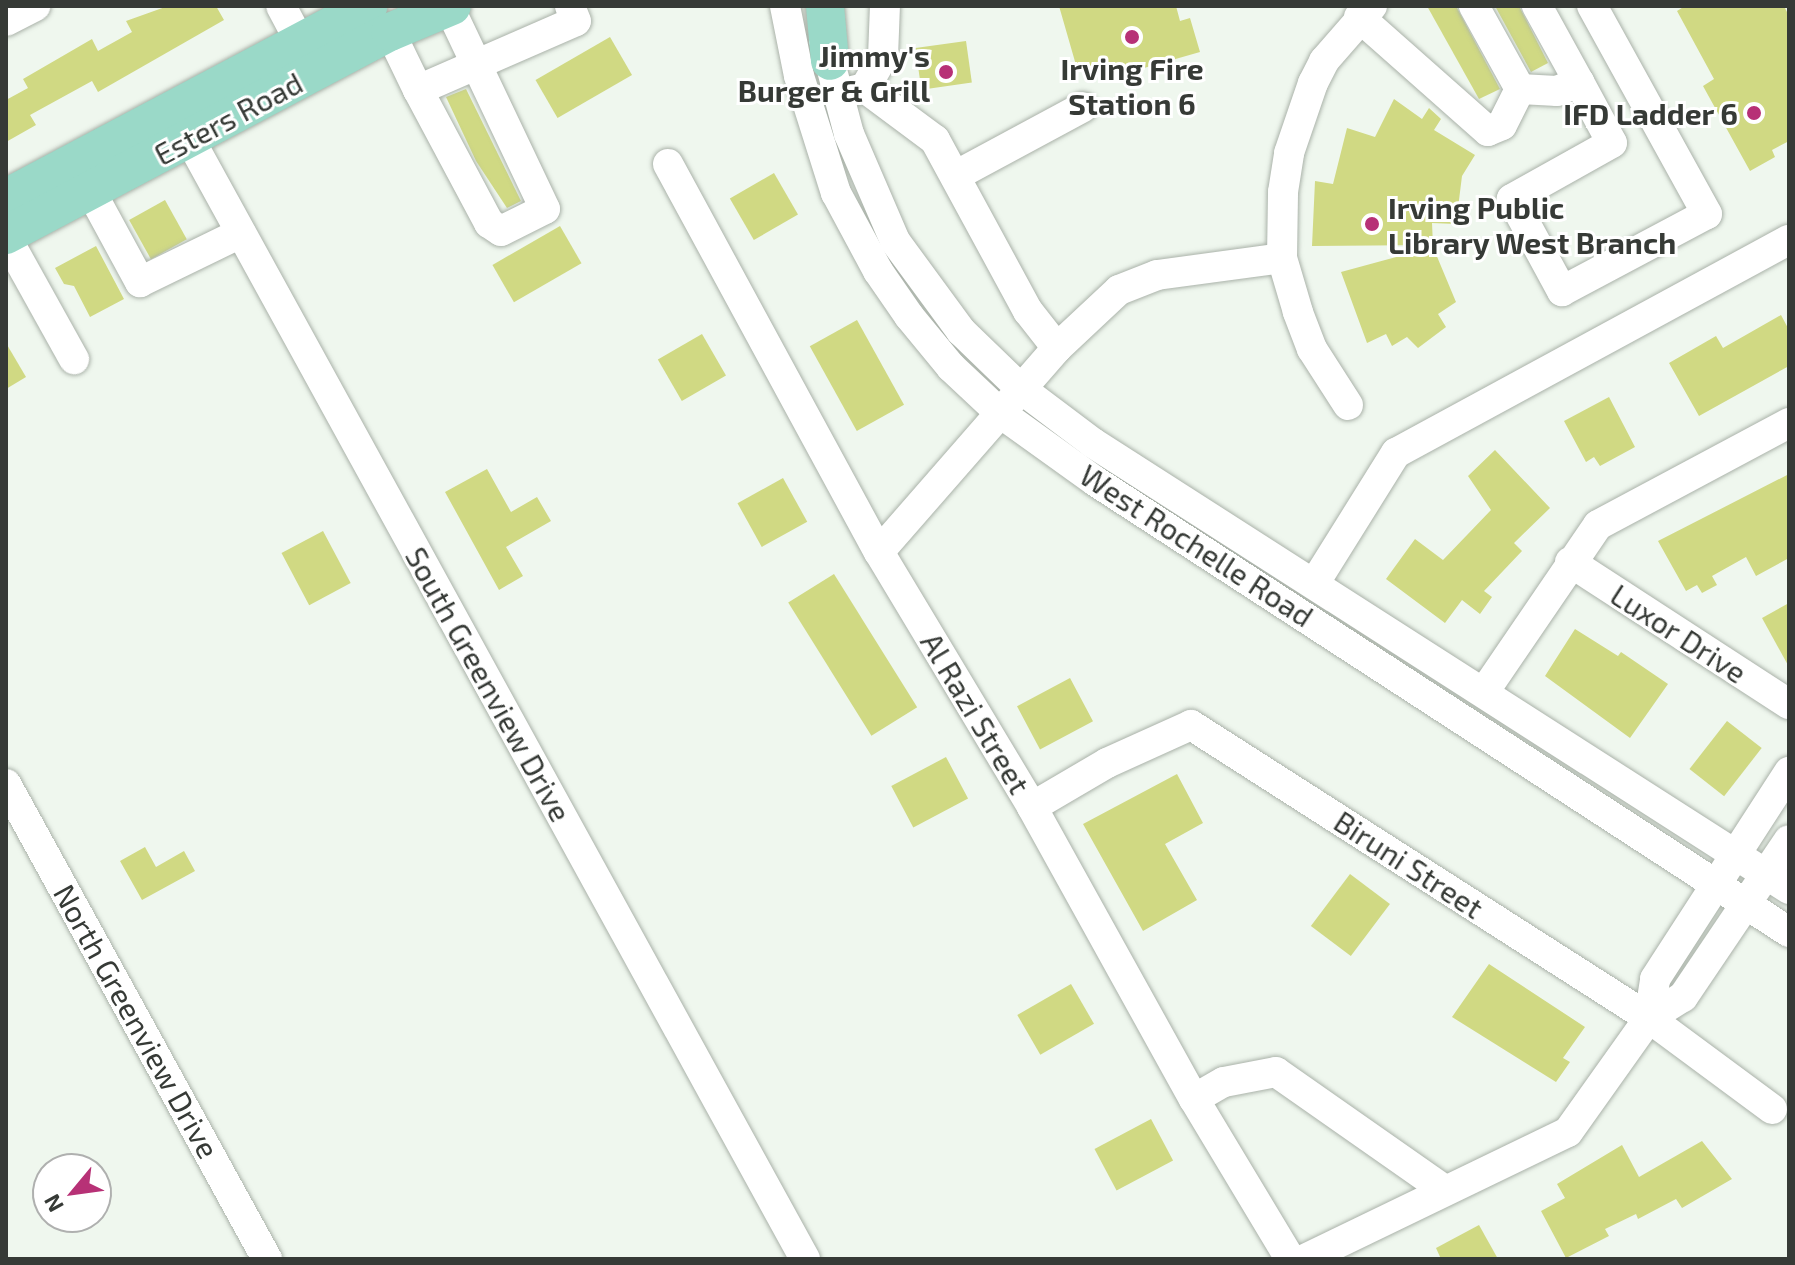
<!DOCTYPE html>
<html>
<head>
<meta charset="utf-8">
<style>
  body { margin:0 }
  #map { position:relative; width:1795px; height:1265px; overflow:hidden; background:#eff7ee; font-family:"Exo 2",sans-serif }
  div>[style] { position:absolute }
  .building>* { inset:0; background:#d0d983; transform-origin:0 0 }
  .roads { filter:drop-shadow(0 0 2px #aab2a9) drop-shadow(0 0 2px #aab2a9) }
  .minor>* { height:30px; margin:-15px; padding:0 15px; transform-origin:15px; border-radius:15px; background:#fff }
  .major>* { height:38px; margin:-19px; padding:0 19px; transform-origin:19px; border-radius:19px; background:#9ad9c8 }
  .dots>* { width:22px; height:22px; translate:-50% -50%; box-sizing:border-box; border:4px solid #fff; border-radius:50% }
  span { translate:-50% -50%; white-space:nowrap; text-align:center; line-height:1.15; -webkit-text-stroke:6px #fff; paint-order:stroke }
  .poi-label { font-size:30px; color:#363a36; font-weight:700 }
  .right { translate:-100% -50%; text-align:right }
  .left { translate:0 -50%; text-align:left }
  .street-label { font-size:30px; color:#363a36 }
  .frame { position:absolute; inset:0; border:8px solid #363a36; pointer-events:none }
  .north { position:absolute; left:32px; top:1153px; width:80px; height:80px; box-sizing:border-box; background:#fff; border:2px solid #afb0af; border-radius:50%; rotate:241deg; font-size:22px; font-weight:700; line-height:32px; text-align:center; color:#363a36 }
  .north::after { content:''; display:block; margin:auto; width:28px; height:36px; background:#b73176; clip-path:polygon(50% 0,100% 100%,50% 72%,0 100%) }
</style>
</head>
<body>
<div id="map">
  <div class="building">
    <i style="clip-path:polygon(168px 6px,216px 6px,224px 20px,98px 92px,92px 81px,30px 115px,36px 125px,6px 142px,6px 100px,28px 88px,23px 79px,92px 39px,98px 51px,132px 32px,126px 21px)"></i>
    <i style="clip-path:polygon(1059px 6px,1176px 6px,1180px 21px,1190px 18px,1200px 52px,1109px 78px,1105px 64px,1078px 72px)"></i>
    <i style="clip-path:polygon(1427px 6px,1456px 6px,1500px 89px,1479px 99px)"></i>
    <i style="clip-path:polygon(1495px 6px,1519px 6px,1548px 63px,1531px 72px)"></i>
    <i style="clip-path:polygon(1685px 6px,1784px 6px,1789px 16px,1789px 141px,1772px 150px,1775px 157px,1750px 171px,1703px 86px,1714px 79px,1677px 11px)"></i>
    <i style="left:610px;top:37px;width:44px;height:86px;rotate:60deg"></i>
    <i style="left:966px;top:41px;width:42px;height:51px;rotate:82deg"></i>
    <i style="clip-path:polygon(466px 89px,521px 201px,507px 208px,476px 161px,446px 97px)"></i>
    <i style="clip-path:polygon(1394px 99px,1422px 119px,1429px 108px,1441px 119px,1434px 130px,1475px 155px,1462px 176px,1456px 224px,1432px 223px,1433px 245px,1312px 246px,1315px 181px,1333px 184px,1347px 128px,1375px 137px)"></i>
    <i style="left:774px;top:173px;width:48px;height:51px;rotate:60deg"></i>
    <i style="left:165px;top:200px;width:45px;height:41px;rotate:61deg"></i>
    <i style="left:560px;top:226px;width:43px;height:78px;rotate:60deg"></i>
    <i style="clip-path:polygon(96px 246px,124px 299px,90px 317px,74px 286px,64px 284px,55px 268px)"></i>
    <i style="clip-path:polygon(1433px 247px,1456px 302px,1438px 314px,1446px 327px,1418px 348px,1407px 337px,1392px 346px,1386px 334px,1367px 343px,1341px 272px)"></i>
    <i style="clip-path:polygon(1781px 315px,1789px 330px,1789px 366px,1699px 416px,1669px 363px,1716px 336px,1723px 348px)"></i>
    <i style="left:857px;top:320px;width:97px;height:54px;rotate:61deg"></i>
    <i style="left:702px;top:334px;width:48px;height:51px;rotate:60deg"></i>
    <i style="clip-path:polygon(6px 343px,26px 377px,6px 389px)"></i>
    <i style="clip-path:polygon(1609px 397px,1635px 447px,1600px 466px,1594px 457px,1586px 462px,1564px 421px)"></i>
    <i style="clip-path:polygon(1495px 450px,1550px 508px,1514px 543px,1522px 551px,1484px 591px,1492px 597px,1480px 614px,1462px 600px,1445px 623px,1386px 579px,1415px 539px,1443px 560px,1491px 510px,1468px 476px)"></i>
    <i style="clip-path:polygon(487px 469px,511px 512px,537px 497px,551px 521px,506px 547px,523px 576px,499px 590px,445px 492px)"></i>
    <i style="clip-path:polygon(1789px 474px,1789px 558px,1756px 576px,1746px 557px,1712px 576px,1717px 585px,1702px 593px,1697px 585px,1686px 591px,1658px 541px)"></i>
    <i style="left:783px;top:478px;width:50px;height:52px;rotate:61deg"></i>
    <i style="left:323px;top:531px;width:59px;height:47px;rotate:62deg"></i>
    <i style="left:834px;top:574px;width:157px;height:54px;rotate:58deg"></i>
    <i style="clip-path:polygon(1789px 603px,1789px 667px,1762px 618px)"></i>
    <i style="clip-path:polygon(1575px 629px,1618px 656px,1621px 652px,1668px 684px,1630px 738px,1545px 676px)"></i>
    <i style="left:1070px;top:678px;width:49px;height:60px;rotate:62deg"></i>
    <i style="left:1727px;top:721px;width:44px;height:61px;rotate:38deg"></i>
    <i style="left:946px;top:757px;width:47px;height:62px;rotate:62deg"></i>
    <i style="clip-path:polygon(1177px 774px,1203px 823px,1165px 844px,1197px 900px,1143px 931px,1083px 824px)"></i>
    <i style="clip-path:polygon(145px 847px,156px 867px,184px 851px,195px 871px,142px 900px,120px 861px)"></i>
    <i style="left:1350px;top:874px;width:50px;height:65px;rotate:37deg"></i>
    <i style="clip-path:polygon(1489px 964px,1585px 1027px,1563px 1058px,1570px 1062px,1556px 1082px,1452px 1017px)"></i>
    <i style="left:1071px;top:984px;width:46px;height:62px;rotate:60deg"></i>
    <i style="left:1151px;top:1119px;width:47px;height:64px;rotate:62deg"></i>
    <i style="clip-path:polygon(1702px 1141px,1732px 1179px,1682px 1208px,1676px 1199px,1638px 1219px,1636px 1214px,1605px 1229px,1609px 1236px,1566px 1258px,1541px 1211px,1565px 1198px,1557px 1184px,1622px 1145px,1639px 1177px)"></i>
    <i style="clip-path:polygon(1479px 1225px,1498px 1259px,1441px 1259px,1436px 1248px)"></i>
  </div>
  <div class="roads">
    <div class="minor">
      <i style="left:281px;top:6px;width:40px;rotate:62deg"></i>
      <i style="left:785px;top:6px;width:71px;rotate:78.7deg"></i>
      <i style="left:799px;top:76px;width:123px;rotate:72.5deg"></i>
      <i style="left:836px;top:193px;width:89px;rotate:61.7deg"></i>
      <i style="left:878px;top:271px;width:55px;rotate:55.4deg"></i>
      <i style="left:909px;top:316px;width:66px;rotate:50.5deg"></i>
      <i style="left:951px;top:367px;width:66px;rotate:43.2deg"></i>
      <i style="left:999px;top:412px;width:118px;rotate:35.7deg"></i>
      <i style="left:1095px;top:481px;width:828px;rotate:33.02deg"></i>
      <i style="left:1359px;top:17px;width:172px;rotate:41.5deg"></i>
      <i style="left:1488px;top:131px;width:15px;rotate:-23deg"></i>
      <i style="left:1502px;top:125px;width:40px;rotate:-63.4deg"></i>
      <i style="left:1520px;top:89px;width:95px;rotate:-119deg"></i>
      <i style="left:6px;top:21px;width:33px;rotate:-27deg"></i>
      <i style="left:390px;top:32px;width:64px;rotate:64.2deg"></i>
      <i style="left:418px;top:90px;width:172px;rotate:-23.6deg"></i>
      <i style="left:576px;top:21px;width:16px;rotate:-112deg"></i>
      <i style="left:824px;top:40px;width:97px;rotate:75.1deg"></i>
      <i style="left:849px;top:134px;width:116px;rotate:66.7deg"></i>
      <i style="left:895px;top:241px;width:112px;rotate:53.7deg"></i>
      <i style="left:961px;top:331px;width:82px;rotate:44deg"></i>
      <i style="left:1020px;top:388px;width:91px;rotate:37deg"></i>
      <i style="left:1093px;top:443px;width:827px;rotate:32.65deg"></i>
      <i style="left:1579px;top:82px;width:69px;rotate:61.6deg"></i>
      <i style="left:1612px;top:143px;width:115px;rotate:150.8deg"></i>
      <i style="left:1512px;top:199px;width:105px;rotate:61.5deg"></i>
      <i style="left:1562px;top:291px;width:164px;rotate:-28deg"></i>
      <i style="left:1707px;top:214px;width:238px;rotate:-118.9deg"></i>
      <i style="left:865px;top:88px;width:36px;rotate:-60deg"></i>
      <i style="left:883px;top:57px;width:51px;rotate:-87.8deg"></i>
      <i style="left:1520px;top:89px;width:37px;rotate:3deg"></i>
      <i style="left:1557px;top:91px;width:24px;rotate:-22deg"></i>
      <i style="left:1579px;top:82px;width:87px;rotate:-118.9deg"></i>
      <i style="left:418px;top:90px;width:151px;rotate:61.9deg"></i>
      <i style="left:489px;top:223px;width:14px;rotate:34deg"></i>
      <i style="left:501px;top:231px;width:49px;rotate:-26.6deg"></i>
      <i style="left:545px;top:209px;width:224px;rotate:-115.4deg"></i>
      <i style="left:839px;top:94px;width:27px;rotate:-13deg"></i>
      <i style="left:865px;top:88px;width:87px;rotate:36.6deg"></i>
      <i style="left:935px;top:140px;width:195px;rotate:61.5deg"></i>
      <i style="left:1028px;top:311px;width:47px;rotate:51.9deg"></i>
      <i style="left:178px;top:118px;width:1302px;rotate:61.21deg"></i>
      <i style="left:668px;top:164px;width:442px;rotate:61.5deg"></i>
      <i style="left:879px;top:552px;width:297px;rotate:59deg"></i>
      <i style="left:1032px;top:807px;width:334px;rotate:61deg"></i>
      <i style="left:1194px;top:1099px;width:187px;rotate:59deg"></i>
      <i style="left:955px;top:176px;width:145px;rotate:-28.3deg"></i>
      <i style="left:90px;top:190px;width:105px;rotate:61.5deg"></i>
      <i style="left:140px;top:282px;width:112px;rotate:-25.9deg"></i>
      <i style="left:6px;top:237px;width:140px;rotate:60.9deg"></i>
      <i style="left:1348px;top:405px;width:67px;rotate:-122.7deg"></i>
      <i style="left:1312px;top:349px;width:40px;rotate:-111deg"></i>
      <i style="left:1298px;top:312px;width:56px;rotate:-106.5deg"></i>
      <i style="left:1282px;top:258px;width:66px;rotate:-89.1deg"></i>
      <i style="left:1283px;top:192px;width:39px;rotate:-81deg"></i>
      <i style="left:1289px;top:153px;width:74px;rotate:-71.1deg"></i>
      <i style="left:1313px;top:83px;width:25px;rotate:-63deg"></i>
      <i style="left:1324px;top:61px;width:73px;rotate:-48.9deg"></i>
      <i style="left:879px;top:552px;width:271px;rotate:-48.9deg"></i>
      <i style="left:1057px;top:348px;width:85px;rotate:-43.1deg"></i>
      <i style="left:1119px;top:290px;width:41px;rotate:-21.5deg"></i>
      <i style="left:1157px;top:275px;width:126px;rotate:-7.7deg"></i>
      <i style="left:1570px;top:562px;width:261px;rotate:33deg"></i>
      <i style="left:1314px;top:584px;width:155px;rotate:-58deg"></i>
      <i style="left:1396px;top:453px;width:447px;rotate:-28.5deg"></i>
      <i style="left:1484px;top:692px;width:202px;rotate:-55.7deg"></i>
      <i style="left:1598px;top:525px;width:217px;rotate:-28.1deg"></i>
      <i style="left:6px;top:784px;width:542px;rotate:61.21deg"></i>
      <i style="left:1032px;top:807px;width:87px;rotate:-30.4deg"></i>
      <i style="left:1107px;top:763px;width:92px;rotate:-24.3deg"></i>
      <i style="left:1191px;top:725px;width:544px;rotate:32.61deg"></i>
      <i style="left:1649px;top:1018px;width:153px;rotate:36.5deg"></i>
      <i style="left:1649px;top:1018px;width:39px;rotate:-81deg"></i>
      <i style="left:1655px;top:979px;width:247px;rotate:-57.1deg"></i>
      <i style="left:1194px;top:1099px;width:34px;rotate:-30deg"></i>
      <i style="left:1224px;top:1082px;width:53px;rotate:-10.9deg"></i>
      <i style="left:1276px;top:1072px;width:204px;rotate:35deg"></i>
      <i style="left:1305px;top:1259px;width:292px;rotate:-25.8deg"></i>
      <i style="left:1568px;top:1132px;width:140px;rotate:-54.6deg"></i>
      <i style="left:1649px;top:1018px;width:40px;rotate:-32deg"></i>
      <i style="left:1683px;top:997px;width:189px;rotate:-56deg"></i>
    </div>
    <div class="major">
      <i style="left:825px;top:6px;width:55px;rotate:84.8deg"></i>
      <i style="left:6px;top:198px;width:410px;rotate:-27.9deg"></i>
      <i style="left:6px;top:235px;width:434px;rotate:-27.9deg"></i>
      <i style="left:390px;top:32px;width:67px;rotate:-22.8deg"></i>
    </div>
  </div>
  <div class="dots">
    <i style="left:1132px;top:37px;background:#b73176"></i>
    <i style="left:946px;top:72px;background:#b73176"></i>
    <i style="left:1754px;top:113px;background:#b73176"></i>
    <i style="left:1372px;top:224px;background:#b73176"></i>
  </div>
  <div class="poi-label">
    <span class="right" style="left:930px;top:72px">Jimmy's<br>Burger &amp; Grill</span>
    <span style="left:1132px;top:85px">Irving Fire<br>Station 6</span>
    <span class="right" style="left:1738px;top:113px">IFD Ladder 6</span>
    <span class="left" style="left:1388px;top:224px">Irving Public<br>Library West Branch</span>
  </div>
  <div class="street-label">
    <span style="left:228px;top:118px;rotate:-28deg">Esters Road</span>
    <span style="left:1197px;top:545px;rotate:33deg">West Rochelle Road</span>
    <span style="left:1679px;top:633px;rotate:33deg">Luxor Drive</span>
    <span style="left:489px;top:684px;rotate:61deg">South Greenview Drive</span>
    <span style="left:976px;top:713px;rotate:59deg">Al Razi Street</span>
    <span style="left:1409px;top:864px;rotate:33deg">Biruni Street</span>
    <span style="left:137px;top:1021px;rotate:61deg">North Greenview Drive</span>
  </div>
  <div class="frame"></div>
  <div class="north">N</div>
</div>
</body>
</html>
